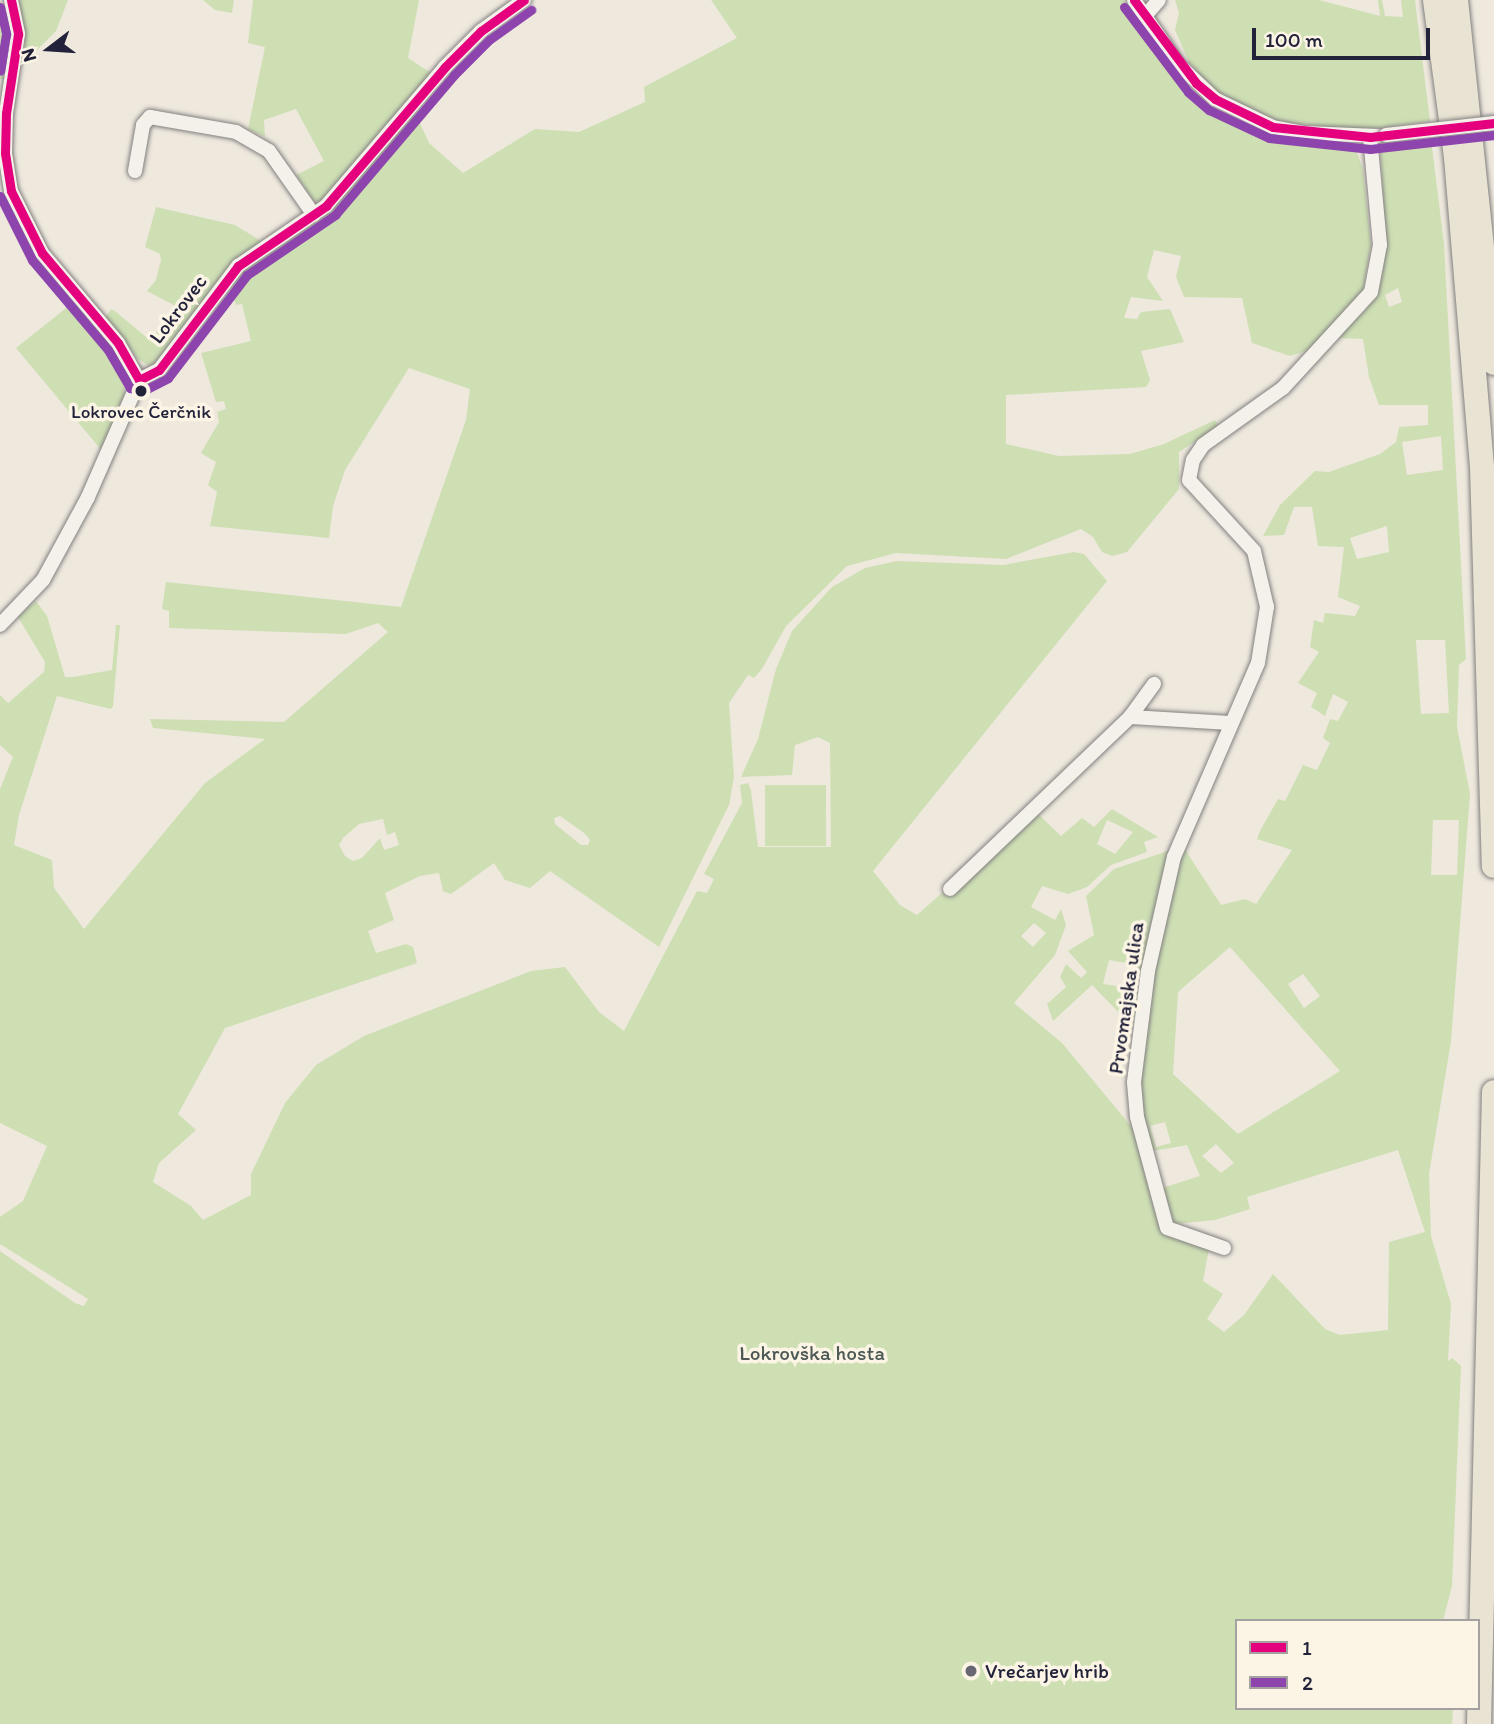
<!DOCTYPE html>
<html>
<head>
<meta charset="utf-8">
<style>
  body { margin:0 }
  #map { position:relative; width:1494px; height:1724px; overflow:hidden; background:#eee8dd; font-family:Itim,sans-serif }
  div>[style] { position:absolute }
  .green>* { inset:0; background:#cedfb4; transform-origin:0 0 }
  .roads { filter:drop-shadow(0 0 2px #828080) drop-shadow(0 0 2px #828080) }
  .minor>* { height:14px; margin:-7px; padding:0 7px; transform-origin:7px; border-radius:7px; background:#f4f0ea }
  .motorway>* { height:24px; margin:-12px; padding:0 12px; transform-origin:12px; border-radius:12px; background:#e9e3d3 }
  .bridges { filter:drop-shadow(0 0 2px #828080) drop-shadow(0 0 2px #828080) }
  .minor-bridge>* { height:14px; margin:-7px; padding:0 7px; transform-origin:7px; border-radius:7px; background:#f4f0ea }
  .bus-1>* { height:9px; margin:-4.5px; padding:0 4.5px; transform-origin:4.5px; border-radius:4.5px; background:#e5007d }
  .bus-2>* { height:9px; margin:-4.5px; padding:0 4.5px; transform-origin:4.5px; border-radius:4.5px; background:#8e44ad }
  .dots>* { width:19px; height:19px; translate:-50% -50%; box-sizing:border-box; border:4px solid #fcf5e5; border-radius:50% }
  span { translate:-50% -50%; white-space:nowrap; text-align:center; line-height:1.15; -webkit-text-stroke:7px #fcf5e5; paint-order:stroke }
  .bus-label { font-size:19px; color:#22223b }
  .street-label { font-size:21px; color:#22223b }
  .park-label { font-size:21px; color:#4e5855 }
  .poi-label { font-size:21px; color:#22223b }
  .left { translate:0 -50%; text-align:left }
  .legend { position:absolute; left:1235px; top:1619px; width:245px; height:91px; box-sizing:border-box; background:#fcf5e5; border:2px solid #a5a1a1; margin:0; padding:9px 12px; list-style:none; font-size:21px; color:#22223b }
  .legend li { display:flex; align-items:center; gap:14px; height:35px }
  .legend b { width:35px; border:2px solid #a5a1a1 }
  .north { position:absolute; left:14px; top:14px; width:70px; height:70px; -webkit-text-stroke:5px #fcf5e5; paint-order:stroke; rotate:253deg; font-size:19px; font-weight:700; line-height:28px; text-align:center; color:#22223b }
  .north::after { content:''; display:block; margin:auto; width:24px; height:32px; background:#22223b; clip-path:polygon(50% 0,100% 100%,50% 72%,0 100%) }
  .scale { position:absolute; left:1252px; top:28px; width:178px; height:32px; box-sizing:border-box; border:4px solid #22223b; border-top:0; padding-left:9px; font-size:21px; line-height:24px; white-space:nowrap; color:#22223b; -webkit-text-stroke:5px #fcf5e5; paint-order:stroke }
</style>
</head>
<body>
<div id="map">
  <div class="green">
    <i style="clip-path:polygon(0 0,13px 55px,6px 79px,0 79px)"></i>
    <i style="clip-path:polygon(16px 0,68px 0,56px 31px,33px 54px,26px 51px)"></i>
    <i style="clip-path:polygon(203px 0,234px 0,232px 13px,215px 10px)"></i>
    <i style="clip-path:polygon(253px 0,419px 0,408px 58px,431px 73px,320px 202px,313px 200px,296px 175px,324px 161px,296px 109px,264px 120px,265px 137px,248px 129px,265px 47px,248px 43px)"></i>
    <i style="clip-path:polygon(evenodd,711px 0,1124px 0,1172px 73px,1220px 113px,1273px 136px,1356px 149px,1363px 170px,1371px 245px,1362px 296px,1323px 339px,1307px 351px,1290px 356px,1252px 343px,1242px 298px,1184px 297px,1176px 277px,1181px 256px,1154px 250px,1147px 277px,1163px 301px,1131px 297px,1124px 318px,1137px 319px,1141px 312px,1170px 309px,1184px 342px,1141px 351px,1150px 380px,1146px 387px,1006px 395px,1006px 444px,1059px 456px,1130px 454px,1164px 444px,1215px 420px,1219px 426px,1179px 452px,1179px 489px,1127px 552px,1112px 556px,1102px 552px,1093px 537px,1081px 529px,1006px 559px,896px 553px,847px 566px,786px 626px,762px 669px,754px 678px,748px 675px,729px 703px,734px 777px,729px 805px,659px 947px,550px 871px,530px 888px,505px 880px,494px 863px,451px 894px,443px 891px,439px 873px,420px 876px,385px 893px,394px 920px,368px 931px,376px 953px,406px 944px,413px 947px,417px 963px,225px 1028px,178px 1114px,196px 1130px,159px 1163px,153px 1182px,191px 1206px,203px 1220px,251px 1195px,251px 1174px,285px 1103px,316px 1065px,364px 1036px,531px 971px,565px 967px,599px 1012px,624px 1031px,697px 891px,707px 893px,714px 879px,704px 874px,742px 803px,740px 785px,748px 783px,751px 791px,758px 847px,831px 847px,830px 743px,818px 737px,795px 745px,792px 775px,741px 777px,758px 739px,776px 669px,792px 631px,832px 587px,865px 568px,897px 561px,1003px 565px,1074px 552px,1084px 554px,1107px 581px,873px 871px,900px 905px,917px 915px,943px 892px,947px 896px,1034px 810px,1061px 836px,1082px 818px,1094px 827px,1112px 809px,1158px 837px,1144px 842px,1147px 852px,1111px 865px,1087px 887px,1068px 894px,1042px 886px,1031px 907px,1055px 920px,1061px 909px,1066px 925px,1055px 955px,1014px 1003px,1062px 1043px,1135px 1131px,1163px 1232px,1209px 1249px,1203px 1281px,1223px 1294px,1207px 1319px,1224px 1332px,1244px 1315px,1273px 1274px,1325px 1329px,1340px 1335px,1388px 1330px,1389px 1242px,1425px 1232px,1398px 1150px,1247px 1197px,1250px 1209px,1215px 1220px,1174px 1224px,1162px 1188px,1200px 1176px,1187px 1145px,1153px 1151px,1140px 1114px,1141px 1055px,1171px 879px,1184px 848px,1221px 905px,1245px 899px,1256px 904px,1292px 850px,1257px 839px,1260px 831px,1278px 799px,1285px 801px,1303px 765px,1317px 770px,1330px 743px,1323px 738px,1330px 719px,1338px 721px,1348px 702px,1333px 694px,1325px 716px,1311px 707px,1317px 693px,1298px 683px,1319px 652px,1310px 647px,1314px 620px,1323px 623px,1325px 613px,1355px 616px,1360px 606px,1338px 597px,1344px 547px,1318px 546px,1312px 507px,1294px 507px,1284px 535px,1263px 536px,1280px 505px,1315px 471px,1329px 472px,1380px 454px,1396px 442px,1399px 427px,1428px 425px,1428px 405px,1379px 405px,1369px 377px,1363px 339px,1337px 338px,1366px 310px,1383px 270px,1386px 242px,1380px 149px,1385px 141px,1431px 139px,1444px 244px,1466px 659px,1459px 665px,1457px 727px,1470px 794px,1451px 1041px,1429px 1174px,1431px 1236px,1451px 1304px,1448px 1361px,1452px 1358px,1461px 1366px,1452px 1586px,1443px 1621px,1237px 1621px,1237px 1708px,1453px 1708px,1452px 1724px,0 1724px,0 1251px,75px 1303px,84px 1306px,88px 1299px,0 1244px,0 1217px,23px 1201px,47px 1146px,0 1123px,0 789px,13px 757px,0 745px,0 695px,8px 703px,44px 672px,45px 662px,18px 617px,36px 601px,47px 616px,65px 677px,73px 677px,112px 670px,116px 625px,120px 625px,113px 706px,111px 709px,57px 696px,19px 815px,14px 845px,52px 860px,54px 888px,84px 929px,205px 783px,265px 739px,153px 728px,150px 719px,284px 722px,388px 632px,378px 623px,346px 634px,169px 628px,169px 611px,162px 609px,166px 582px,401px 607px,466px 420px,470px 389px,409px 368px,345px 470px,333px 506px,329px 538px,210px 526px,217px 492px,208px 485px,216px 462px,201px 453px,219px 422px,217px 412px,226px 409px,224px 401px,216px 402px,201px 353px,251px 341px,242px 304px,236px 305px,230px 286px,248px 265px,337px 204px,396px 126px,414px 110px,429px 143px,463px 173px,535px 129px,579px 132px,645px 102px,644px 87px,737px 38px,711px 0,1398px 288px,1402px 302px,1389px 307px,1385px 295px,1398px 288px,711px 0,1441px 436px,1443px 470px,1407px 475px,1402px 442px,1441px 436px,711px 0,1387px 526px,1389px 552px,1357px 559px,1350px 538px,1387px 526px,711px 0,1416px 640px,1445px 640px,1449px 713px,1421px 714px,1416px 640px,711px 0,560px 816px,584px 833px,590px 840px,588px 845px,581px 845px,555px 824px,554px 818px,560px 816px,711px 0,383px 819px,387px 835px,395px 832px,399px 845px,384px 850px,380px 838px,362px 858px,353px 861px,345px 856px,339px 845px,343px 838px,359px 824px,383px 819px,711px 0,1107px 820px,1133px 832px,1115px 854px,1097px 844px,1107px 820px,711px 0,1433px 820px,1459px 820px,1457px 875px,1431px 875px,1433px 820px,711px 0,1034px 923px,1046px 933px,1033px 947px,1021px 936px,1034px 923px,711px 0,1230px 947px,1340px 1071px,1238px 1134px,1173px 1074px,1178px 992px,1230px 947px,711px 0,1303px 974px,1320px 996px,1304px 1008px,1288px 984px,1303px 974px,711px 0,1165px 1122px,1171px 1143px,1156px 1147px,1150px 1126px,1165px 1122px,711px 0,1216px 1144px,1234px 1163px,1221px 1173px,1202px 1156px,1216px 1144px)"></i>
    <i style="clip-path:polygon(1175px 0,1319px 0,1380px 16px,1378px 0,1382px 0,1385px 16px,1403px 17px,1401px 0,1415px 0,1430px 121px,1363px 130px,1283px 122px,1248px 110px,1212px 89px,1189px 62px,1175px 30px,1179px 13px)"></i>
    <i style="clip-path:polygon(156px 207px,235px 225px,261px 241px,225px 272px,158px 362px,149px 366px,138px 359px,106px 317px,111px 309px,116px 312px,151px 341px,174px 305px,147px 291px,156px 280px,161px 260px,160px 254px,145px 247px)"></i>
    <i style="clip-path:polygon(75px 301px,114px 348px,125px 375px,124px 397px,103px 452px,16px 348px)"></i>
    <i style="left:765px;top:785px;width:61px;height:61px"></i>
    <i style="clip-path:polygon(1171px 850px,1144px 976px,1136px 975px,1137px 965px,1109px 960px,1103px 984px,1142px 990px,1140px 1012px,1128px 1022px,1092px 985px,1053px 1021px,1047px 1004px,1066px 987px,1060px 977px,1066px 964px,1081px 978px,1087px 972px,1068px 951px,1094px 935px,1086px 896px,1114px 869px)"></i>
  </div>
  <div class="roads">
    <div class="minor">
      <i style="left:11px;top:0;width:35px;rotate:78deg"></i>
      <i style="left:18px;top:34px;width:80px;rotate:98.6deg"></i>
      <i style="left:6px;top:113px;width:40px;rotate:91.4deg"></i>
      <i style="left:5px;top:153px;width:38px;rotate:81deg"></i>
      <i style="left:11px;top:191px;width:69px;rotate:63.4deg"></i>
      <i style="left:42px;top:253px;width:118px;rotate:49.8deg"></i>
      <i style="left:118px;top:343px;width:43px;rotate:60.4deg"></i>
      <i style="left:1134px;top:0;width:78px;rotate:55.5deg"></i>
      <i style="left:1178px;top:64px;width:51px;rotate:43.4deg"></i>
      <i style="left:1215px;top:99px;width:64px;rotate:25.8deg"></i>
      <i style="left:1273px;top:127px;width:32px;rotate:11deg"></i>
      <i style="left:1304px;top:133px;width:74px;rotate:2.3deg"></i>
      <i style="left:1145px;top:16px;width:21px;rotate:-49deg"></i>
      <i style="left:135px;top:171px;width:47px;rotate:-80.1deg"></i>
      <i style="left:143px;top:125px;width:11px;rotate:-49deg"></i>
      <i style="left:150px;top:117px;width:87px;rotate:9.9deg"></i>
      <i style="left:236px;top:132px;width:38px;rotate:30deg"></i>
      <i style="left:269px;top:151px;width:78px;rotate:54.9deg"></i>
      <i style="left:139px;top:380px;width:22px;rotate:-27deg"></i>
      <i style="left:159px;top:370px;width:131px;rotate:-52.8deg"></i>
      <i style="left:238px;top:266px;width:107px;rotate:-34.3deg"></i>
      <i style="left:326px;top:206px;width:183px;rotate:-49.4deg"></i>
      <i style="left:445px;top:67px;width:51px;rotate:-45deg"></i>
      <i style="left:481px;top:31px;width:53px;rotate:-35.8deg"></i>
      <i style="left:0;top:625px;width:62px;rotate:-46.3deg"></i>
      <i style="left:43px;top:580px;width:94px;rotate:-61.5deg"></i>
      <i style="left:88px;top:497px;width:128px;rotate:-66.4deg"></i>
      <i style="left:1130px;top:717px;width:41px;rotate:-54deg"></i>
      <i style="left:950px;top:889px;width:249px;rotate:-43.7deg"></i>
      <i style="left:1130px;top:717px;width:101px;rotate:3.4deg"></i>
      <i style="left:1224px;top:1248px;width:60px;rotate:-160.7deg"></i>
      <i style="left:1167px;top:1228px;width:115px;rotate:-105.1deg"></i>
      <i style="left:1137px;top:1117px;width:35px;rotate:-95deg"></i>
      <i style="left:1134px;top:1082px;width:112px;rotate:-82.8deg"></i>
      <i style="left:1148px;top:971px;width:117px;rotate:-77.2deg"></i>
      <i style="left:1174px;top:857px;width:211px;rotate:-66.6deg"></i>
      <i style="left:1258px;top:663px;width:57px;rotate:-80.9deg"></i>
      <i style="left:1267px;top:607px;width:57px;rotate:-103.1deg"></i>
      <i style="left:1254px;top:551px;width:96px;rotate:-132.5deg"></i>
      <i style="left:1189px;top:480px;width:20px;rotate:-79deg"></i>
      <i style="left:1193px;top:460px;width:18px;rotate:-56deg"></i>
      <i style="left:1203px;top:445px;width:98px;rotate:-35.5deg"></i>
      <i style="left:1283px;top:388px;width:130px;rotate:-47.5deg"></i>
      <i style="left:1371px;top:292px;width:48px;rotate:-79.2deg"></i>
      <i style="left:1380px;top:245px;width:108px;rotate:-95.3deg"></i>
    </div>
    <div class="motorway">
      <i style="left:1435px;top:0;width:158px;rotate:82.4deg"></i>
      <i style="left:1456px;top:157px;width:311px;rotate:85.2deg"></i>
      <i style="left:1482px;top:467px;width:399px;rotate:88.3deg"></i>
      <i style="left:1456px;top:0;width:365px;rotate:84deg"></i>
      <i style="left:1479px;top:1724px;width:632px;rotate:-88.64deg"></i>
    </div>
  </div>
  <div class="bridges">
    <div class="minor-bridge">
      <i style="left:1386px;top:135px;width:109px;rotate:-6.3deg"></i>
    </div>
  </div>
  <div class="bus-1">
    <i style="left:11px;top:0;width:35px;rotate:78deg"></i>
    <i style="left:18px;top:34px;width:80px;rotate:98.6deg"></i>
    <i style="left:6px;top:113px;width:40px;rotate:91.4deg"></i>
    <i style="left:5px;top:153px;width:38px;rotate:81deg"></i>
    <i style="left:11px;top:191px;width:69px;rotate:63.4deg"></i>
    <i style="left:42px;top:253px;width:118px;rotate:49.8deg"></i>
    <i style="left:118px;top:343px;width:43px;rotate:60.4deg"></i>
    <i style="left:139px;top:380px;width:22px;rotate:-27deg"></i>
    <i style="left:159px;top:370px;width:131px;rotate:-52.8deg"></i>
    <i style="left:238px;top:266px;width:107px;rotate:-34.3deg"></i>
    <i style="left:326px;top:206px;width:183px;rotate:-49.4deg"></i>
    <i style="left:445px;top:67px;width:51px;rotate:-45deg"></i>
    <i style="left:481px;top:31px;width:53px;rotate:-35.8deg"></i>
    <i style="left:1134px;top:0;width:104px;rotate:53.2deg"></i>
    <i style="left:1196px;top:83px;width:25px;rotate:40deg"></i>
    <i style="left:1215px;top:99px;width:64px;rotate:25.8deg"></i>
    <i style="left:1273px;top:127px;width:98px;rotate:5.9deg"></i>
    <i style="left:1370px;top:137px;width:125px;rotate:-6.4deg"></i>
  </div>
  <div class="bus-2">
    <i style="left:0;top:7px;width:28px;rotate:77deg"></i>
    <i style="left:6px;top:34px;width:37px;rotate:99deg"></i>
    <i style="left:1124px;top:7px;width:106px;rotate:53deg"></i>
    <i style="left:1188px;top:92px;width:28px;rotate:41deg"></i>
    <i style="left:1209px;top:110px;width:66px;rotate:25deg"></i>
    <i style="left:1269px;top:138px;width:102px;rotate:6.2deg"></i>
    <i style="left:1370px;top:149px;width:125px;rotate:-6.4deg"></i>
    <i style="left:0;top:196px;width:72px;rotate:63.4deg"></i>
    <i style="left:32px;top:260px;width:118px;rotate:49.8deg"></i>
    <i style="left:108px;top:350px;width:44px;rotate:59.9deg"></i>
    <i style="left:130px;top:388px;width:13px;rotate:13deg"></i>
    <i style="left:143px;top:391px;width:28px;rotate:-27deg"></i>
    <i style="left:168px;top:378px;width:130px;rotate:-52.5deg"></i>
    <i style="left:247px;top:275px;width:107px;rotate:-34.3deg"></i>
    <i style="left:335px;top:215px;width:184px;rotate:-49.6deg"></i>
    <i style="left:454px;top:75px;width:49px;rotate:-45deg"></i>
    <i style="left:489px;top:40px;width:52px;rotate:-35.5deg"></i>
  </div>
  <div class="dots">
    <i style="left:141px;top:391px;background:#22223b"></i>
    <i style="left:971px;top:1671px;background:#696774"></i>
  </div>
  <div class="bus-label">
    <span style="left:141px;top:412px">Lokrovec Čerčnik</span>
  </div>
  <div class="street-label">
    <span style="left:178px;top:309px;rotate:-53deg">Lokrovec</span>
    <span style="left:1126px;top:998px;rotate:-82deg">Prvomajska ulica</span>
  </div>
  <div class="park-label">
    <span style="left:812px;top:1353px">Lokrovška hosta</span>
  </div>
  <div class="poi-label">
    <span class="left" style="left:985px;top:1671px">Vrečarjev hrib</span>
  </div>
  <ul class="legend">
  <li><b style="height:9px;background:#e5007d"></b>1</li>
  <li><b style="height:9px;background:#8e44ad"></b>2</li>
  </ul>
  <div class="north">N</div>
  <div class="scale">100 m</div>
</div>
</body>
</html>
